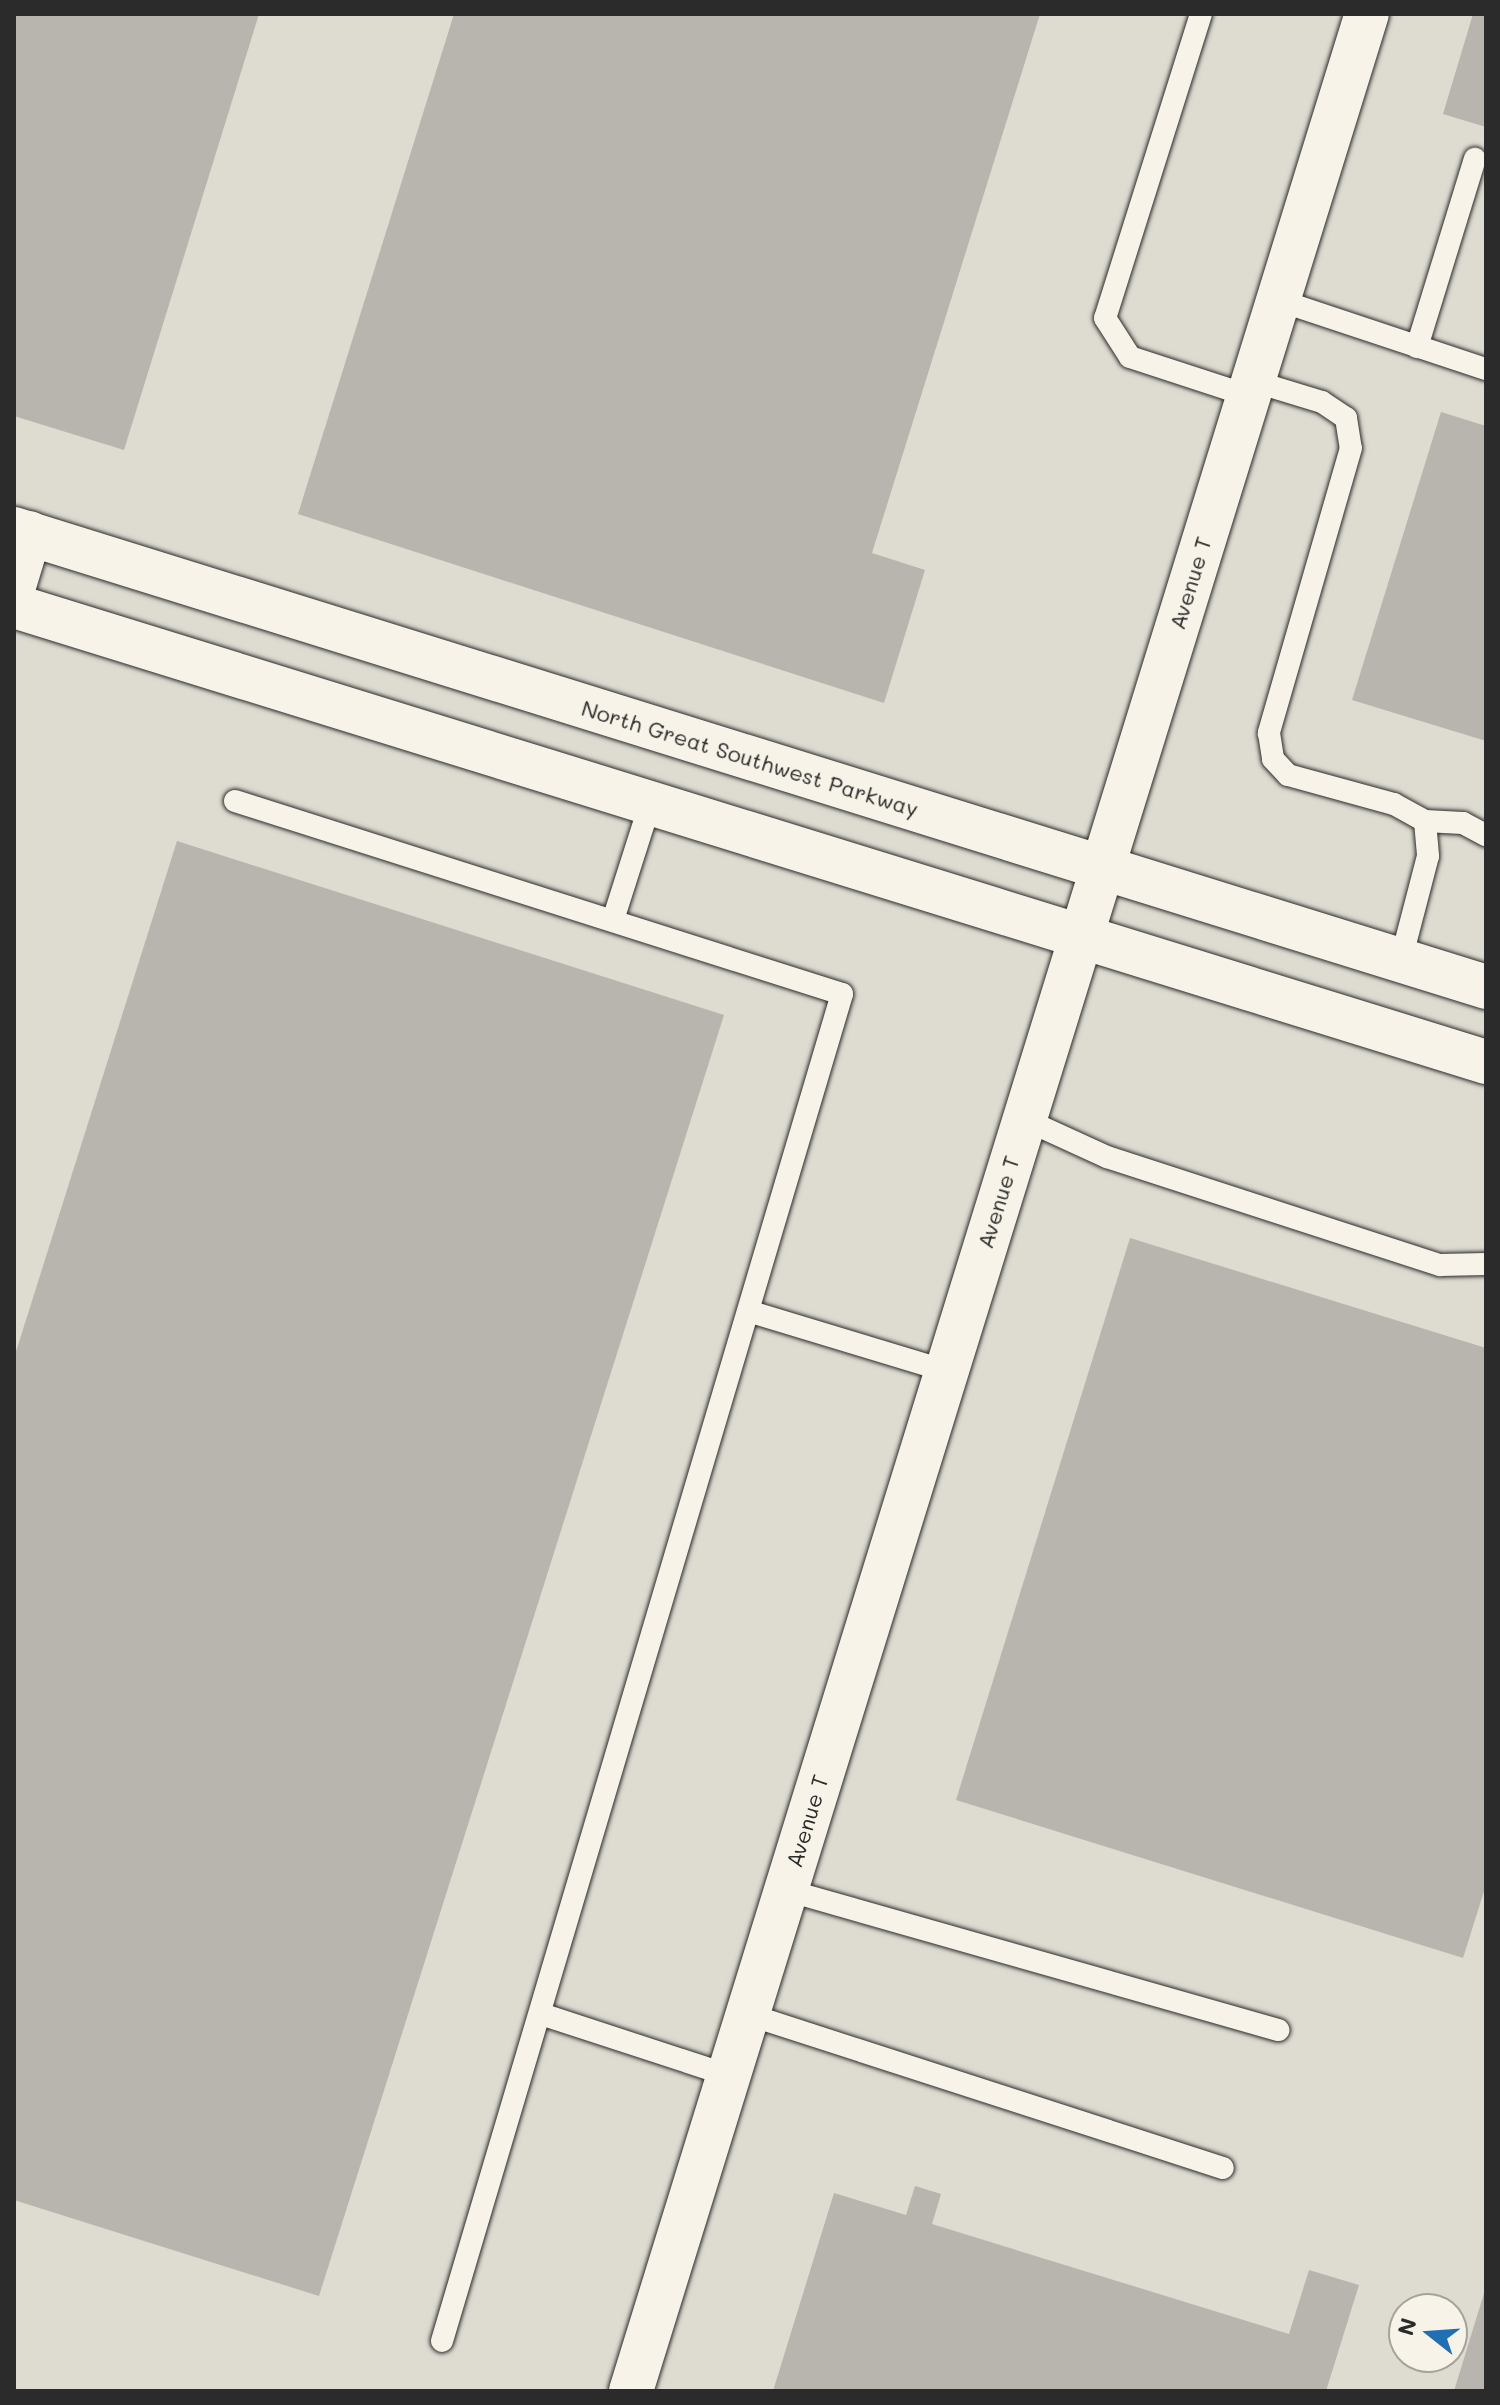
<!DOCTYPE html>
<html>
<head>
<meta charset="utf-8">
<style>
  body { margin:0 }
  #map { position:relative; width:1500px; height:2405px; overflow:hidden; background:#efebe0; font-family:Mali,sans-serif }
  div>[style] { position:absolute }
  .built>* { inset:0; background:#dedbd1 }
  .building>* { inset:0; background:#b8b5ae }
  .roads { filter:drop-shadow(0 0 2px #2b2b2b) drop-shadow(0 0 2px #2b2b2b) }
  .service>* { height:22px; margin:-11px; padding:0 11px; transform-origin:11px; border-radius:11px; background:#f7f3e8 }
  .minor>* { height:44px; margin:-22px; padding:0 22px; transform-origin:22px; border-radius:22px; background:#f7f3e8 }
  .tertiary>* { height:44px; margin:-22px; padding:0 22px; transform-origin:22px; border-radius:22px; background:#f7f3e8 }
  span { translate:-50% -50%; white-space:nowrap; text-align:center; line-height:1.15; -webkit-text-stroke:6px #f7f3e8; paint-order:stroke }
  .street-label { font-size:22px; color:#2b2b2b }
  .frame { position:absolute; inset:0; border:16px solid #2b2b2b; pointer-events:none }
  .north { position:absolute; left:1388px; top:2293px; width:80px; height:80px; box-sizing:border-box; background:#f7f3e8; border:2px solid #a5a39c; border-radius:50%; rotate:287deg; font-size:22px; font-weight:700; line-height:32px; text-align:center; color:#2b2b2b }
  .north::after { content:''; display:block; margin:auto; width:28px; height:36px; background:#1f6fb2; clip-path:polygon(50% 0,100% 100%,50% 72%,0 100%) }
</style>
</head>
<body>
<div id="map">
  <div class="built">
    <i style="clip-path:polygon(evenodd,14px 14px,1486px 14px,1486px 2391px,14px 2391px,14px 14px,1404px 2309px,1452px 2309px,1452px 2357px,1404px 2357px,1404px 2309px)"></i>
  </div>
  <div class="building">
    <i style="clip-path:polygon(14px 14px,259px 14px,124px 450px,14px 416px)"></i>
    <i style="clip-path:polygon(454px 14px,1040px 14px,872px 553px,925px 570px,884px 703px,298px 514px)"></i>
    <i style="clip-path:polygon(1473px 14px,1486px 14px,1486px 127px,1443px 114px)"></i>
    <i style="clip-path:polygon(1441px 412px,1486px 426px,1486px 741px,1352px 700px)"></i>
    <i style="clip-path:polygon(177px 841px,724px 1015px,319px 2296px,14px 2200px,14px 1358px)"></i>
    <i style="clip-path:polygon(1130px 1238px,1486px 1348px,1486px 1885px,1463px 1958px,956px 1800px)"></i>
    <i style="clip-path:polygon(915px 2186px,941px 2194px,932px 2224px,1289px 2334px,1309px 2270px,1359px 2285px,1326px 2391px,773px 2391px,834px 2193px,906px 2215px)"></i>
    <i style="clip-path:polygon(1485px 2290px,1486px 2391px,1454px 2391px)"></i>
  </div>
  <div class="roads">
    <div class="service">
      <i style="left:1201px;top:14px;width:319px;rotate:107.5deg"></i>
      <i style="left:1105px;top:318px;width:46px;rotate:57.3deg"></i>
      <i style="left:1130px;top:357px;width:125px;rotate:18.1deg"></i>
      <i style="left:1278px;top:300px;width:219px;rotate:18.4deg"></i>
      <i style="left:1417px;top:347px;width:197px;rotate:-72.9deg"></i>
      <i style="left:1253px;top:381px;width:72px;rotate:16.9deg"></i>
      <i style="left:1322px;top:402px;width:29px;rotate:34deg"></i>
      <i style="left:1346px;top:418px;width:30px;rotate:81deg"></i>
      <i style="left:1351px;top:448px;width:297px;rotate:106.1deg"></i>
      <i style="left:1269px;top:733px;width:26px;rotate:81deg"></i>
      <i style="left:1273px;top:759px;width:22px;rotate:47deg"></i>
      <i style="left:1288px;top:775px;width:110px;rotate:15.3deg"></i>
      <i style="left:1394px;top:804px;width:35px;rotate:29deg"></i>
      <i style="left:1425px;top:821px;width:35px;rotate:85deg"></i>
      <i style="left:1428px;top:856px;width:107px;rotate:104.6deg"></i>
      <i style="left:235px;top:801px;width:637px;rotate:17.64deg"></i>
      <i style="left:842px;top:994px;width:1405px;rotate:106.54deg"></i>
      <i style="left:1425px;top:821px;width:38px;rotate:3deg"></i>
      <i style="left:1463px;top:823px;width:26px;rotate:28deg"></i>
      <i style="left:613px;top:920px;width:122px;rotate:-72.3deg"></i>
      <i style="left:1024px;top:1119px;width:91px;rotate:24.6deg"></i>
      <i style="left:1107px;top:1157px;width:350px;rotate:18deg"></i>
      <i style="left:1440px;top:1265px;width:46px;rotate:-1.2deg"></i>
      <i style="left:751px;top:1312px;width:205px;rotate:16.8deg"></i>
      <i style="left:786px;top:1890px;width:512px;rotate:15.88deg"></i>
      <i style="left:541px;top:2014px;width:197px;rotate:18.1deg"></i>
      <i style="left:747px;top:2014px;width:500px;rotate:17.93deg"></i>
    </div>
    <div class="minor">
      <i style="left:631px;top:2391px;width:2488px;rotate:-72.8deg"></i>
    </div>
    <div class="tertiary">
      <i style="left:14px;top:529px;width:1542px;rotate:17.28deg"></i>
      <i style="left:14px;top:586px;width:55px;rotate:-73.2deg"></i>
      <i style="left:14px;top:606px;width:1541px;rotate:17.21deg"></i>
    </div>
  </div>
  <div class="street-label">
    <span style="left:1190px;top:583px;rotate:-73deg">Avenue T</span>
    <span style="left:750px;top:758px;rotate:17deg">North Great Southwest Parkway</span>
    <span style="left:998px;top:1202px;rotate:-73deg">Avenue T</span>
    <span style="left:807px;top:1821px;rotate:-73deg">Avenue T</span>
  </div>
  <div class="frame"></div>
  <div class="north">N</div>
</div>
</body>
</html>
